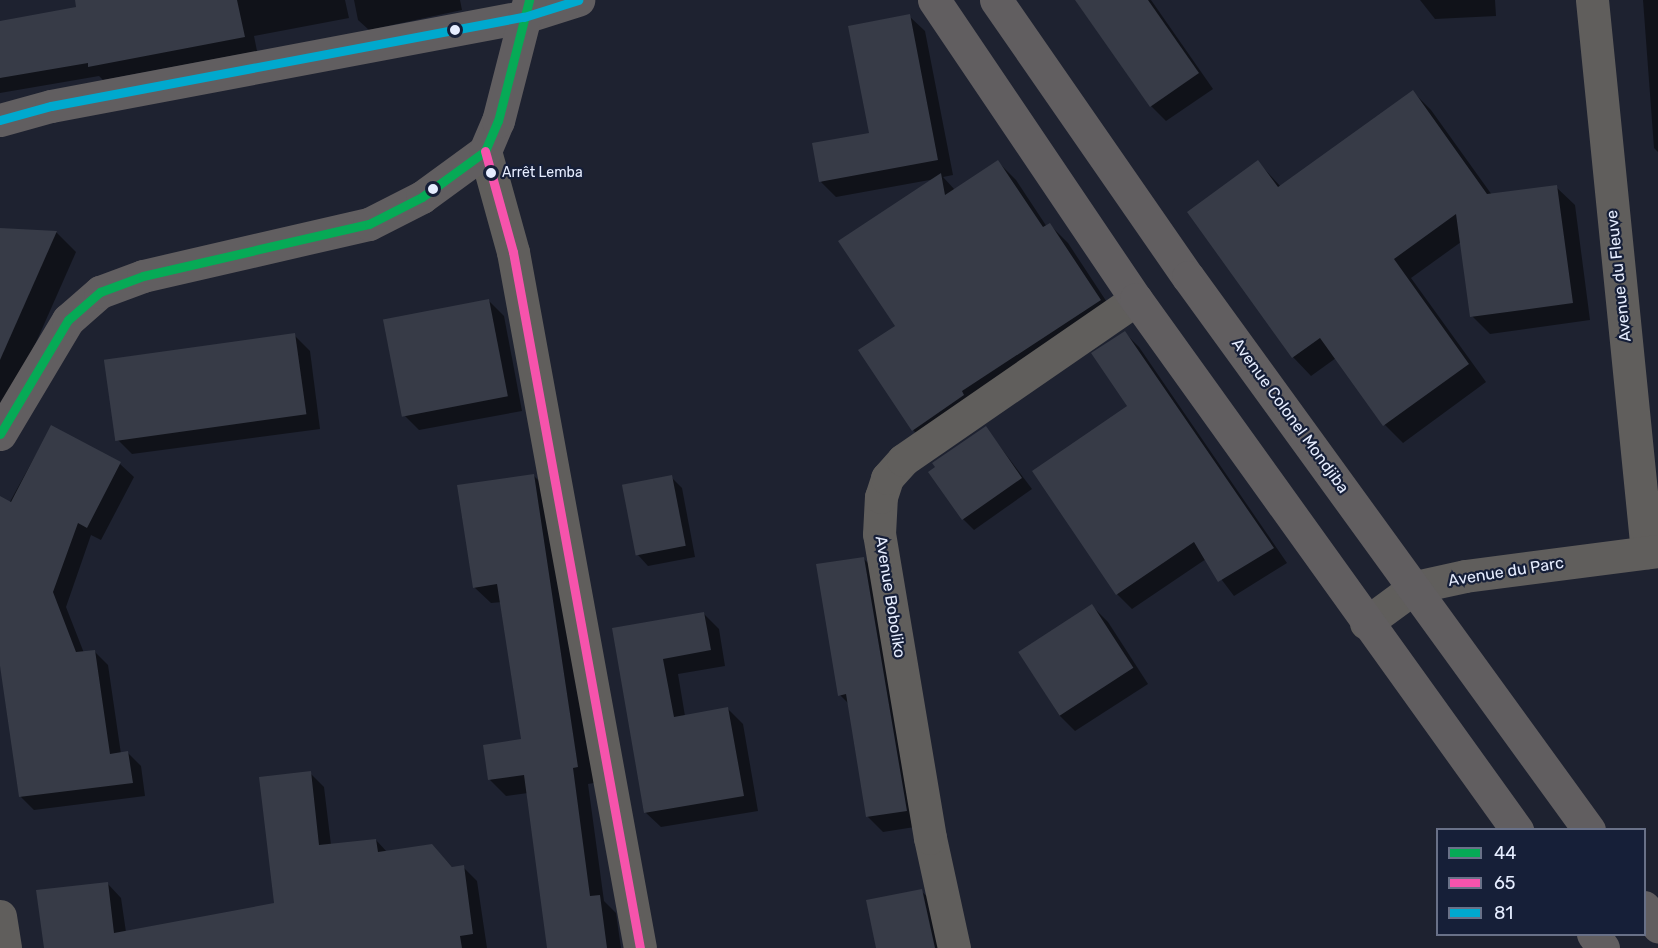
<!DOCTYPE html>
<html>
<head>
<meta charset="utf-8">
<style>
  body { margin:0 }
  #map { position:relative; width:1658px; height:948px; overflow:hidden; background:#1e2230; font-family:Rubik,sans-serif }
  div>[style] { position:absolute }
  .shadow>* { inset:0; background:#0007 }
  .building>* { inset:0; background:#373b47; transform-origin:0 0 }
  .minor>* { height:33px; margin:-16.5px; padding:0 16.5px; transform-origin:16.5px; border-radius:16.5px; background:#605e5c }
  .major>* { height:33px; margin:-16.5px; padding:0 16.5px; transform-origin:16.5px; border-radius:16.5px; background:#615e60 }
  .bus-1>* { height:9px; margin:-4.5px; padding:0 4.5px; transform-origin:4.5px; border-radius:4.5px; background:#06aa56 }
  .bus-2>* { height:9px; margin:-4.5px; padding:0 4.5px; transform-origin:4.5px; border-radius:4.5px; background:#f653ac }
  .bus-3>* { height:9px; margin:-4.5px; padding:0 4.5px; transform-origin:4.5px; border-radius:4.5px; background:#00a9ce }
  .dots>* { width:16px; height:16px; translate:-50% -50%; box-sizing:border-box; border:3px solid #161f38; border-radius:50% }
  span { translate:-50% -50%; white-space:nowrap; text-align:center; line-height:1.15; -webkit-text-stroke:4.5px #161f38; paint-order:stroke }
  .bus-label { font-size:14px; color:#e6edff }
  .left { translate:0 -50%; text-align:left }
  .street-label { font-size:16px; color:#e6edff }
  .legend { position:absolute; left:1436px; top:828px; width:210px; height:108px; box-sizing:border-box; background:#161f38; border:2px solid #697188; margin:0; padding:8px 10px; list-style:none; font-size:18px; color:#e6edff }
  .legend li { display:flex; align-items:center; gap:12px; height:30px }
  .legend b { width:30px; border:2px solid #697188 }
</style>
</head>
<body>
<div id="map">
  <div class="shadow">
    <i style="clip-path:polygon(77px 0,345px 0,349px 18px,254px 36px,257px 51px,103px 80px,99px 76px,0 93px,0 22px,78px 8px)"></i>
    <i style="clip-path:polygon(354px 0,460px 0,462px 10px,369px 30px,358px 20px)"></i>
    <i style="clip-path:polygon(1077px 0,1151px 0,1213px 89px,1166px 121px,1151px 106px)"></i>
    <i style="clip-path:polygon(1420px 0,1495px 0,1496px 16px,1435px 19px)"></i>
    <i style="clip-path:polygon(1643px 0,1658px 0,1658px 152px,1654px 148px)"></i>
    <i style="clip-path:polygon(909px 16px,925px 31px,953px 175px,943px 177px,955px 190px,998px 162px,1016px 180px,1047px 227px,1050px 225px,1068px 243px,1118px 319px,931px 448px,913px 430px,897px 326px,935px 179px,836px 197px,821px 182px,871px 134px)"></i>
    <i style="clip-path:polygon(1413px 92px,1431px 110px,1492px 195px,1556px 187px,1575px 205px,1590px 320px,1490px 334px,1472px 316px,1461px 242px,1411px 278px,1486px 382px,1403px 443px,1385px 425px,1336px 358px,1311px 376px,1293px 357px,1189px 212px,1258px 162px,1281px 187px)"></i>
    <i style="clip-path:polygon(0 229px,56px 232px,76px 252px,0 424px)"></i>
    <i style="clip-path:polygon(489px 301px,504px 316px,522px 411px,419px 430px,403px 414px)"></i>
    <i style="clip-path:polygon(1125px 333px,1139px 347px,1287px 563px,1234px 596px,1206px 559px,1132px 609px,1117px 594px,1129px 406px)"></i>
    <i style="clip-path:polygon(294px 335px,310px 351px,320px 429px,132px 454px,117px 439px)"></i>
    <i style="clip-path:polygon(51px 427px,120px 464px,134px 477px,101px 540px,91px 535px,66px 607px,84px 653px,94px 651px,108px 665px,121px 754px,128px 753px,141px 766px,145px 796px,34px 810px,21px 797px,0 663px,0 520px)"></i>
    <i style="clip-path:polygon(986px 428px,1032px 489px,974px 530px,963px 519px)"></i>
    <i style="clip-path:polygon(533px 475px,550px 492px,594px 783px,588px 784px,604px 901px,616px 913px,621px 948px,549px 948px,528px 793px,506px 796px,490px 780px,523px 740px,502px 602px,491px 603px,474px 587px)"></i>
    <i style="clip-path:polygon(671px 477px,682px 488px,695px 557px,648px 566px,638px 555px)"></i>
    <i style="clip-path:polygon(863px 558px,879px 574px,921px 826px,883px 832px,867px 816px,850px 705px,840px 695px)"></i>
    <i style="clip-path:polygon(1092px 606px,1108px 622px,1148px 684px,1075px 731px,1059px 715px,1020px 652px)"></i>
    <i style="clip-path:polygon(704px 614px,719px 629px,725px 666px,678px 674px,685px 716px,728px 709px,743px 724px,758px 811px,661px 827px,645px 812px,614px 629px)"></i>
    <i style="clip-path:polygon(310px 773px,324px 787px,331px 845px,376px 840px,387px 852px,432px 845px,454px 869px,463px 867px,477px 881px,487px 948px,45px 948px,107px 883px,121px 898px,126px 932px,276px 904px)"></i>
    <i style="clip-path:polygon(921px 891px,932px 901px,943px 948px,878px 948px)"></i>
  </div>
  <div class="building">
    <i style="clip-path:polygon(75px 0,237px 0,245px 37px,88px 67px,88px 63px,0 78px,0 21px,76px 7px)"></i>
    <i style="clip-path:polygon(1075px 0,1148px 0,1199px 73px,1150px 107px)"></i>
    <i style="clip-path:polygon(910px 14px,938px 160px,819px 182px,812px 143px,869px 133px,848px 26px)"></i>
    <i style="clip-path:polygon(1413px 90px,1487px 194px,1557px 185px,1573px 303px,1470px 317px,1456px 214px,1394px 259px,1469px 364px,1383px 426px,1320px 338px,1292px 358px,1187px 212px,1258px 160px,1278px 187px)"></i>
    <i style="clip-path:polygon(998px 160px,1043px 227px,1050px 223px,1101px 300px,962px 391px,964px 395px,912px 431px,858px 350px,895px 326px,838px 241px,941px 173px,945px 195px)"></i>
    <i style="clip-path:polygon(0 228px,57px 231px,0 360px)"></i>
    <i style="left:489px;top:299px;width:99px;height:108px;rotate:79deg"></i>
    <i style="clip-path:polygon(1125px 331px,1274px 548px,1218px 582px,1194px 542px,1116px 595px,1032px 471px,1127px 406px,1091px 353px)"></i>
    <i style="left:295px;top:333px;width:82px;height:193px;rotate:82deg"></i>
    <i style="clip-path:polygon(51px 425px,121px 462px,87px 528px,78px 523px,53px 592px,76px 652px,95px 650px,110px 754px,128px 751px,133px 783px,19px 797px,0 666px,0 496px,11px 502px)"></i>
    <i style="clip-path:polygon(986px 426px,1022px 478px,962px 520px,928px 472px,935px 467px,932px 463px)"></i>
    <i style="clip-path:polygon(534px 474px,578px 767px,573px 768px,590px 896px,600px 895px,607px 948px,547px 948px,524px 775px,488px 780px,483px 745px,521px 739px,497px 584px,473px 588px,457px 485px)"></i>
    <i style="left:672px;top:475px;width:72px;height:51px;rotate:79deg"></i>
    <i style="clip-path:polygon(864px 557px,907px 811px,866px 817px,846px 694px,838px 696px,816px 564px)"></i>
    <i style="left:1092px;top:604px;width:76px;height:88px;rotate:57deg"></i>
    <i style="clip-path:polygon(704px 612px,711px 650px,663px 659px,674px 717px,728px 707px,744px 796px,644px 813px,612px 628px)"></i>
    <i style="clip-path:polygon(311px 771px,319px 845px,376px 839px,378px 852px,432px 844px,452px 867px,464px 865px,473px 934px,460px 936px,462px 948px,44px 948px,36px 890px,108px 882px,114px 933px,274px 903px,259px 777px)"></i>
    <i style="clip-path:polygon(922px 889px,935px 948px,876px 948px,866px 900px)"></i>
  </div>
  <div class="minor">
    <i style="left:1592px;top:0;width:555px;rotate:84.31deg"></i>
    <i style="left:485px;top:151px;width:105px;rotate:74.5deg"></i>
    <i style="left:513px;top:252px;width:707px;rotate:79.66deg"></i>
    <i style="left:1366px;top:623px;width:61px;rotate:-36.3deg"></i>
    <i style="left:1415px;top:587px;width:51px;rotate:-12.4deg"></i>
    <i style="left:1465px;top:576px;width:195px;rotate:-7.4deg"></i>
    <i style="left:0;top:916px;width:32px;rotate:81deg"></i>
    <i style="left:954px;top:948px;width:113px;rotate:-102.3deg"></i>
    <i style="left:930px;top:838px;width:308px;rotate:-99.5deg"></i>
    <i style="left:879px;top:534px;width:37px;rotate:-87deg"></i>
    <i style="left:881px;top:497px;width:20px;rotate:-72deg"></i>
    <i style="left:887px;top:478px;width:24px;rotate:-48deg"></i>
    <i style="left:903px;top:460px;width:283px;rotate:-34.6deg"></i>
  </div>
  <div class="major">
    <i style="left:934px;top:0;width:361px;rotate:56deg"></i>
    <i style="left:1136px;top:299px;width:654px;rotate:54.34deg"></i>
    <i style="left:996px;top:0;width:337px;rotate:55.3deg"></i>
    <i style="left:1188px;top:277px;width:683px;rotate:54.05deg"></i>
    <i style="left:0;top:120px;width:53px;rotate:-15.4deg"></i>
    <i style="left:51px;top:106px;width:481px;rotate:-10.7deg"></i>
    <i style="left:524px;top:17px;width:57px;rotate:-17.5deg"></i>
    <i style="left:0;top:434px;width:133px;rotate:-59.2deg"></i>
    <i style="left:68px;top:320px;width:43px;rotate:-41.2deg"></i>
    <i style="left:100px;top:292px;width:46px;rotate:-20.4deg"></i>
    <i style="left:143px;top:276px;width:232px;rotate:-13deg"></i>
    <i style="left:369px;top:224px;width:59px;rotate:-27deg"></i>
    <i style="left:422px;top:197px;width:78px;rotate:-36.1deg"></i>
    <i style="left:485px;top:151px;width:33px;rotate:-67deg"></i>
    <i style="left:498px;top:121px;width:125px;rotate:-75.6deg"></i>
    <i style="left:1644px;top:907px;width:24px;rotate:54deg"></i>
    <i style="left:1593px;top:934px;width:17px;rotate:54deg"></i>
  </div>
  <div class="bus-1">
    <i style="left:0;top:434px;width:133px;rotate:-59.2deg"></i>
    <i style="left:68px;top:320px;width:43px;rotate:-41.2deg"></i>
    <i style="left:100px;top:292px;width:46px;rotate:-20.4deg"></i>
    <i style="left:143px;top:276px;width:232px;rotate:-13deg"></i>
    <i style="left:369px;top:224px;width:59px;rotate:-27deg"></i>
    <i style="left:422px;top:197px;width:78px;rotate:-36.1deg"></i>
    <i style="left:485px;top:151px;width:33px;rotate:-67deg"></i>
    <i style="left:498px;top:121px;width:125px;rotate:-75.6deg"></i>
  </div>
  <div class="bus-2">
    <i style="left:485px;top:151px;width:105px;rotate:74.5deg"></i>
    <i style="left:513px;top:252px;width:707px;rotate:79.66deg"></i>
  </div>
  <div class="bus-3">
    <i style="left:0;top:120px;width:53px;rotate:-15.4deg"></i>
    <i style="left:51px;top:106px;width:481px;rotate:-10.7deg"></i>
    <i style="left:524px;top:17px;width:57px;rotate:-17.5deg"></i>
  </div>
  <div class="dots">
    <i style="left:455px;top:30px;background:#e6edff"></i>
    <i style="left:491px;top:173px;background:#e6edff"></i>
    <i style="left:433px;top:189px;background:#e6edff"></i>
  </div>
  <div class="bus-label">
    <span class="left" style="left:502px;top:173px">Arrêt Lemba</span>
  </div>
  <div class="street-label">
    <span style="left:1619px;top:276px;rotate:-96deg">Avenue du Fleuve</span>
    <span style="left:1290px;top:416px;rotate:54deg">Avenue Colonel Mondjiba</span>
    <span style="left:1506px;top:572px;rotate:-9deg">Avenue du Parc</span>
    <span style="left:890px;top:597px;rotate:81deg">Avenue Boboliko</span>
  </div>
  <ul class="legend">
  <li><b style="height:8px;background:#06aa56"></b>44</li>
  <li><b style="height:8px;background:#f653ac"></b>65</li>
  <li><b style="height:8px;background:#00a9ce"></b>81</li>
  </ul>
</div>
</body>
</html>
